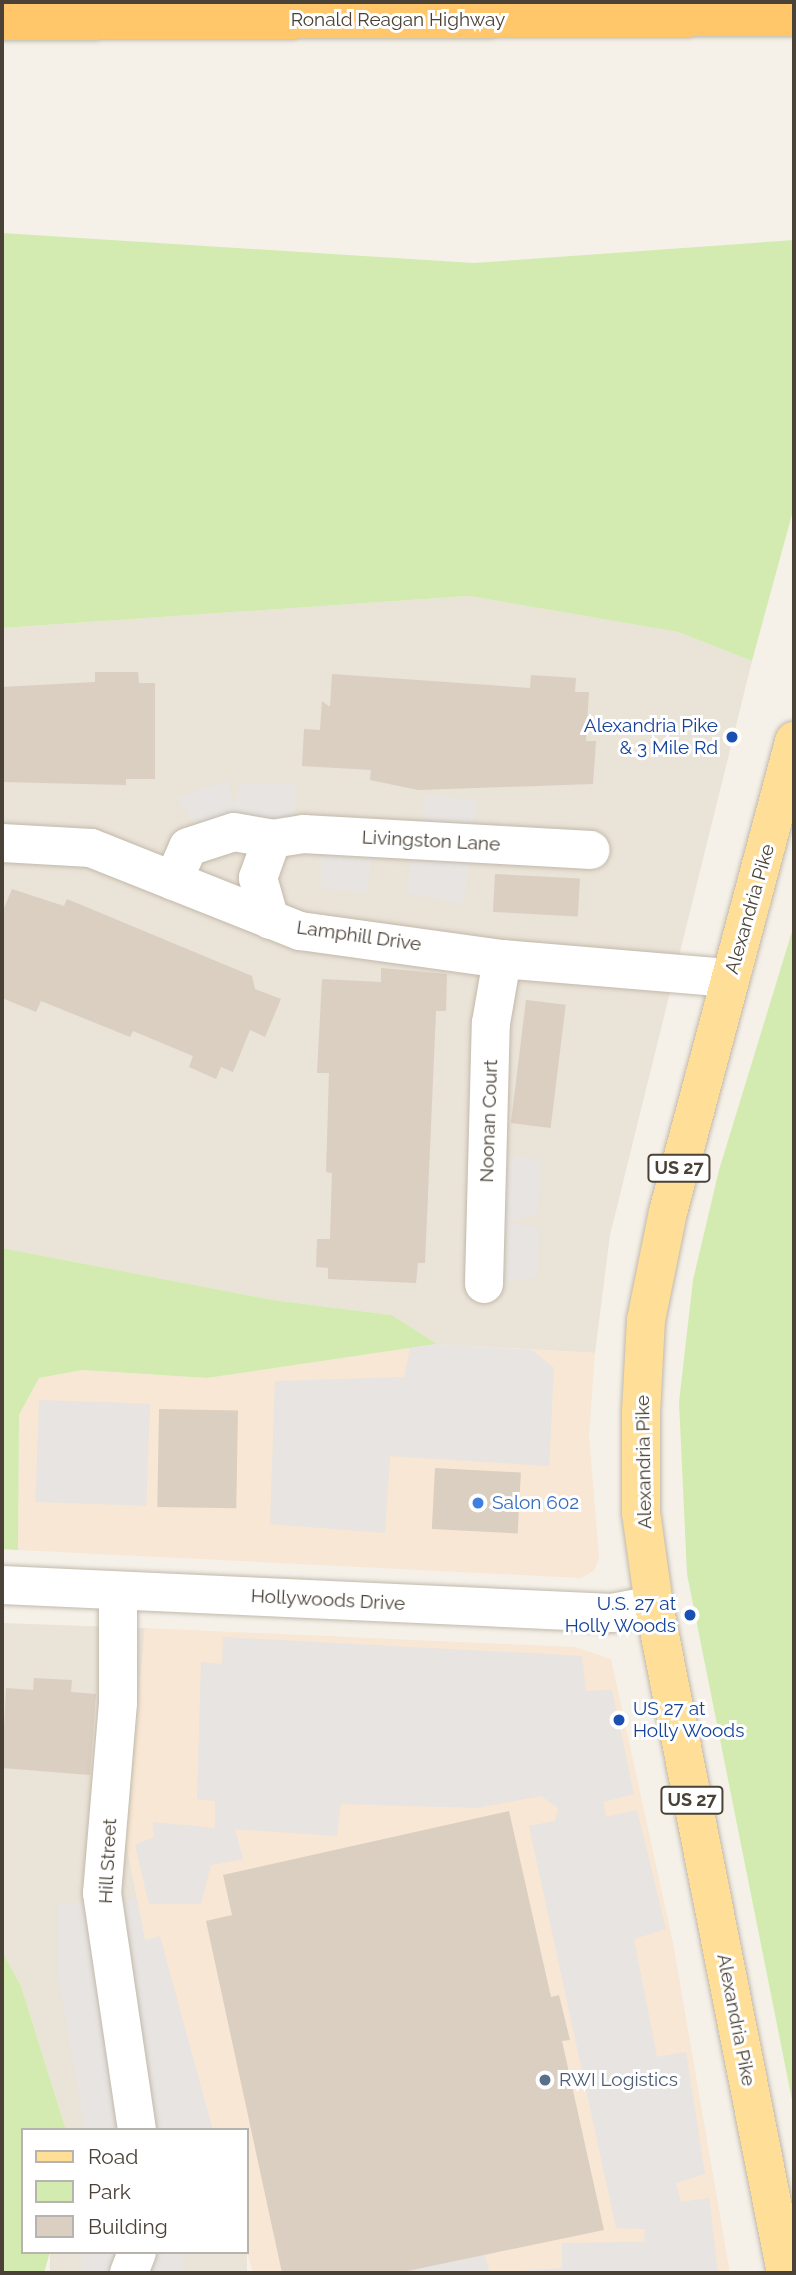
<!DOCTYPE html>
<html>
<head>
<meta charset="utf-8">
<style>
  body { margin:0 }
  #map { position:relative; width:796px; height:2275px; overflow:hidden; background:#f5f1e9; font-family:Raleway,sans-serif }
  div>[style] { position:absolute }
  .residential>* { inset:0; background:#eae3d7; transform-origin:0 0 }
  .commercial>* { inset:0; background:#f8e7d4 }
  .green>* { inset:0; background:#d3ebb0 }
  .parking>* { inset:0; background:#e7e4e1; transform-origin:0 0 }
  .building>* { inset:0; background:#dbcfc1; transform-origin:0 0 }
  .roads { filter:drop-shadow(0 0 2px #c2b9ab) drop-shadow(0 0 2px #c2b9ab) }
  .minor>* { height:38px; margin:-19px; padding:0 19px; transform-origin:19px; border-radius:19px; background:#fff }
  .major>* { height:38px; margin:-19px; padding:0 19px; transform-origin:19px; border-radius:19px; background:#ffde98 }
  .highway>* { height:38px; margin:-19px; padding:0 19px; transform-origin:19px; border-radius:19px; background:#ffc76a }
  .dots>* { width:19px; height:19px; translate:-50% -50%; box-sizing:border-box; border:4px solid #fff; border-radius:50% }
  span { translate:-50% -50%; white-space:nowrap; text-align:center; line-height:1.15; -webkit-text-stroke:6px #fff; paint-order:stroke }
  .shield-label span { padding:2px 5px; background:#fff; border:2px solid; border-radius:5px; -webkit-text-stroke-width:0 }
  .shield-label { font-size:18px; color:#4a4237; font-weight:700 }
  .street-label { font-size:19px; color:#4a4237 }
  .transit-label { font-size:19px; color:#164399 }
  .right { translate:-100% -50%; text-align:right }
  .left { translate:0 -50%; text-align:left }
  .shop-label { font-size:19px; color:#366cbe }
  .service-label { font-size:19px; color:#4e5e75 }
  .frame { position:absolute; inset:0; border:4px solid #4a4237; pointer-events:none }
  .legend { position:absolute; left:21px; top:2128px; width:228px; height:126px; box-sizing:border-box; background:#fff; border:2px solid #b7b3af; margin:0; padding:9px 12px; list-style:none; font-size:21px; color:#4a4237 }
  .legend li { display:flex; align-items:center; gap:14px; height:35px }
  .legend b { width:35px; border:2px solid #b7b3af }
</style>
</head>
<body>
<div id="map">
  <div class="residential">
    <i style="clip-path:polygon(469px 596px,678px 632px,752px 661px,610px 1235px,595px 1353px,437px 1344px,392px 1315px,273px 1300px,2px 1248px,2px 628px)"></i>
    <i style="clip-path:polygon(2px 1623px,145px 1628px,126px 1842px,145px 1940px,213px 2130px,66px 2130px,21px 1986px,2px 1951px)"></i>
    <i style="left:50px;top:2252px;width:197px;height:22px"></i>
  </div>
  <div class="commercial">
    <i style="clip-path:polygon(437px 1344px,595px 1353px,589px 1435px,599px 1558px,594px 1571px,581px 1578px,18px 1550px,19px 1415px,39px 1378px,82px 1370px,207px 1378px)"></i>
    <i style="clip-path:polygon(145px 1628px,575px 1647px,611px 1659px,673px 1943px,730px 2273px,253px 2273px,247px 2252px,247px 2130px,213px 2130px,160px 1937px,145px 1940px,126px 1842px)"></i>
  </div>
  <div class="green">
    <i style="clip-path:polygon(2px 233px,474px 263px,794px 240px,794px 507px,752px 661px,678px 632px,469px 596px,2px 628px)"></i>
    <i style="clip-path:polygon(794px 925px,794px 2110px,687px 1574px,679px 1402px,693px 1280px,719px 1170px)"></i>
    <i style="clip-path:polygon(2px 1248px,273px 1300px,392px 1315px,437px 1344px,207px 1378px,82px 1370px,39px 1378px,19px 1415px,18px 1550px,2px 1549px)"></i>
    <i style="clip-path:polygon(2px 1951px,21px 1986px,66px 2130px,23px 2130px,23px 2252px,50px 2252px,44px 2273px,2px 2273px)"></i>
  </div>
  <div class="parking">
    <i style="clip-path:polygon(229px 780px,234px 808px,240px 784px,296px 783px,293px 846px,213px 850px,177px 797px)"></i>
    <i style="clip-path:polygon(426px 795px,477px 800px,464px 904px,405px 893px)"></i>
    <i style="clip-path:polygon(320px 818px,378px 823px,366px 892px,321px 889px)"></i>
    <i style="clip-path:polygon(474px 1153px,541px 1159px,538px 1214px,506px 1222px,539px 1228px,538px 1277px,471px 1287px)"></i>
    <i style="clip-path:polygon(437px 1344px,532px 1350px,554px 1368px,549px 1466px,390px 1456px,385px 1533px,270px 1524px,275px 1381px,404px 1377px,410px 1348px)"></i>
    <i style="left:39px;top:1400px;width:111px;height:102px;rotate:2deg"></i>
    <i style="clip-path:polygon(223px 1637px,582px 1656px,586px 1691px,612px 1690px,634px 1794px,603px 1802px,606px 1817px,637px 1810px,666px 1929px,634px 1939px,657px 2057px,686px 2052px,705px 2174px,676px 2183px,681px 2202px,709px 2198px,718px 2273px,398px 2273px,484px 2254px,490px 2273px,562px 2268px,562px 2243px,644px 2242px,645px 2229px,616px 2228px,529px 1826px,555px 1821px,558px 1808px,541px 1796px,477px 1808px,341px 1804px,337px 1836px,235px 1829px,243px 1859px,211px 1865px,201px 1904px,149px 1904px,135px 1845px,154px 1837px,153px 1822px,215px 1828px,215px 1801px,197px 1799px,201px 1662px,222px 1664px)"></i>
    <i style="clip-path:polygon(137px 1899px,145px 1940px,160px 1936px,213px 2130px,85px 2130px,58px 1976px,58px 1905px)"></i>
    <i style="left:81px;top:2252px;width:102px;height:22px"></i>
  </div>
  <div class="building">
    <i style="clip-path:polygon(95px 672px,138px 672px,139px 683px,155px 683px,155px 779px,126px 779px,126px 785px,2px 782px,2px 687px,95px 682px)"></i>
    <i style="clip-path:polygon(332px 674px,530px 688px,531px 675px,576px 678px,575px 692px,589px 692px,586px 741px,596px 741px,593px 784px,418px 790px,370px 780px,371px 770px,302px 766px,304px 729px,320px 730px,322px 701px,330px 707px)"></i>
    <i style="left:495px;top:874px;width:85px;height:38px;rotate:3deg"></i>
    <i style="clip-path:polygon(12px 889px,64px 906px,67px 899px,252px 976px,255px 989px,281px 999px,265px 1037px,250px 1030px,233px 1072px,221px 1067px,216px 1079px,189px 1067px,193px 1056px,133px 1031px,130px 1037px,41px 1001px,36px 1012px,2px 998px,2px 913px)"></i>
    <i style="clip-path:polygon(381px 968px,447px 974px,446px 1011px,436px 1011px,425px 1263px,418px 1263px,416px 1283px,328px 1279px,328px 1268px,316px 1267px,317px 1239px,330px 1239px,332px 1173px,326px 1172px,329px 1073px,317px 1073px,322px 979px,381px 982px)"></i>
    <i style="left:526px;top:1000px;width:40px;height:124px;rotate:7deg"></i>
    <i style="left:159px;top:1409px;width:79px;height:98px;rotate:1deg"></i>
    <i style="left:435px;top:1468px;width:86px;height:61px;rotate:3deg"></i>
    <i style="clip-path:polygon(34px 1678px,72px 1680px,71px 1692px,96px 1694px,90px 1775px,2px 1768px,6px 1688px,33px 1690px)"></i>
    <i style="clip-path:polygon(509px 1811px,551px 1997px,559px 1995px,570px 2040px,562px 2041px,604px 2230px,398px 2273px,282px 2273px,206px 1921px,232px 1915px,223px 1875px)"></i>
  </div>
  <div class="roads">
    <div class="minor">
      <i style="left:2px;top:843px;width:89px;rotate:3.2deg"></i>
      <i style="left:91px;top:848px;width:225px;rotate:21.7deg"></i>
      <i style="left:300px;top:931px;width:204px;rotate:7.9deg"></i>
      <i style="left:502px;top:959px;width:229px;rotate:4.8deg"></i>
      <i style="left:173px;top:881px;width:37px;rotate:-66deg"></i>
      <i style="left:188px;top:847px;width:48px;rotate:-18.1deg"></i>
      <i style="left:234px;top:832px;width:39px;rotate:10deg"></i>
      <i style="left:272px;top:839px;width:32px;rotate:-9deg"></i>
      <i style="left:304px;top:834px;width:287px;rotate:3.2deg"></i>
      <i style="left:270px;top:920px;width:44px;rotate:-105.9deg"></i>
      <i style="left:258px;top:878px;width:41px;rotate:-70.3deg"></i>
      <i style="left:484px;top:1284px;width:261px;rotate:-88.5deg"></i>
      <i style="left:491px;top:1023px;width:65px;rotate:-80.2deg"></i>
      <i style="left:2px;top:1585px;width:611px;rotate:2.63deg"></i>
      <i style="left:612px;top:1613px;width:43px;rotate:-10.8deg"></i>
      <i style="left:118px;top:1591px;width:112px;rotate:90deg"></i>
      <i style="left:118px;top:1703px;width:191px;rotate:94.8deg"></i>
      <i style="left:102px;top:1893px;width:240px;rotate:81.6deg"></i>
      <i style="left:129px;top:2273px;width:22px;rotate:-69deg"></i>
    </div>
    <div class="major">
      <i style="left:786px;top:2273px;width:681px;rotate:-101.18deg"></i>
      <i style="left:654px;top:1605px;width:93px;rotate:-98deg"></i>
      <i style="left:641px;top:1513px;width:101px;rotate:-90deg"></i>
      <i style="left:641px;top:1412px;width:92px;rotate:-86.9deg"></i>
      <i style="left:646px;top:1320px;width:110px;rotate:-78.5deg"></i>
      <i style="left:668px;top:1212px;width:488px;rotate:-75deg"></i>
    </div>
    <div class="highway">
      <i style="left:2px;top:21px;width:792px;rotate:-0.29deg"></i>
    </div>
  </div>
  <div class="dots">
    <i style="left:732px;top:737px;background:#1a4fb4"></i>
    <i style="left:478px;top:1503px;background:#3f7fe0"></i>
    <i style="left:690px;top:1615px;background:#1a4fb4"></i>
    <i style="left:619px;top:1720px;background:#1a4fb4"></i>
    <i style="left:545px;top:2080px;background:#5c6f8a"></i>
  </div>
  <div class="shield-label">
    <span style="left:679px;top:1168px">US 27</span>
    <span style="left:692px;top:1800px">US 27</span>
  </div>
  <div class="street-label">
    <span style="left:398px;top:20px">Ronald Reagan Highway</span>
    <span style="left:431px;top:841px;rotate:3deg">Livingston Lane</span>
    <span style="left:750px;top:909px;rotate:-74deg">Alexandria Pike</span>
    <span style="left:359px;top:936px;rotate:8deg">Lamphill Drive</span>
    <span style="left:489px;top:1121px;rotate:-88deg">Noonan Court</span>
    <span style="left:644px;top:1462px;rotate:-91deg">Alexandria Pike</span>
    <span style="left:328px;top:1600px;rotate:3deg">Hollywoods Drive</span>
    <span style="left:108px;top:1861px;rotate:-87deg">Hill Street</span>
    <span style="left:736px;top:2020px;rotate:79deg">Alexandria Pike</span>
  </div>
  <div class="transit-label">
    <span class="right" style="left:718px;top:737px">Alexandria Pike<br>&amp; 3 Mile Rd</span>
    <span class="right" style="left:676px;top:1615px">U.S. 27 at<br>Holly Woods</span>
    <span class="left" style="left:633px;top:1720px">US 27 at<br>Holly Woods</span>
  </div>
  <div class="shop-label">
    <span class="left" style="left:492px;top:1503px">Salon 602</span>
  </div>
  <div class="service-label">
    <span class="left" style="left:559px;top:2080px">RWI Logistics</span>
  </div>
  <div class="frame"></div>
  <ul class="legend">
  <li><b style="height:9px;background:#ffde98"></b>Road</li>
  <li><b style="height:19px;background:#d3ebb0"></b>Park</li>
  <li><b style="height:19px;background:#dbcfc1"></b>Building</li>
  </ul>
</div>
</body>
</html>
